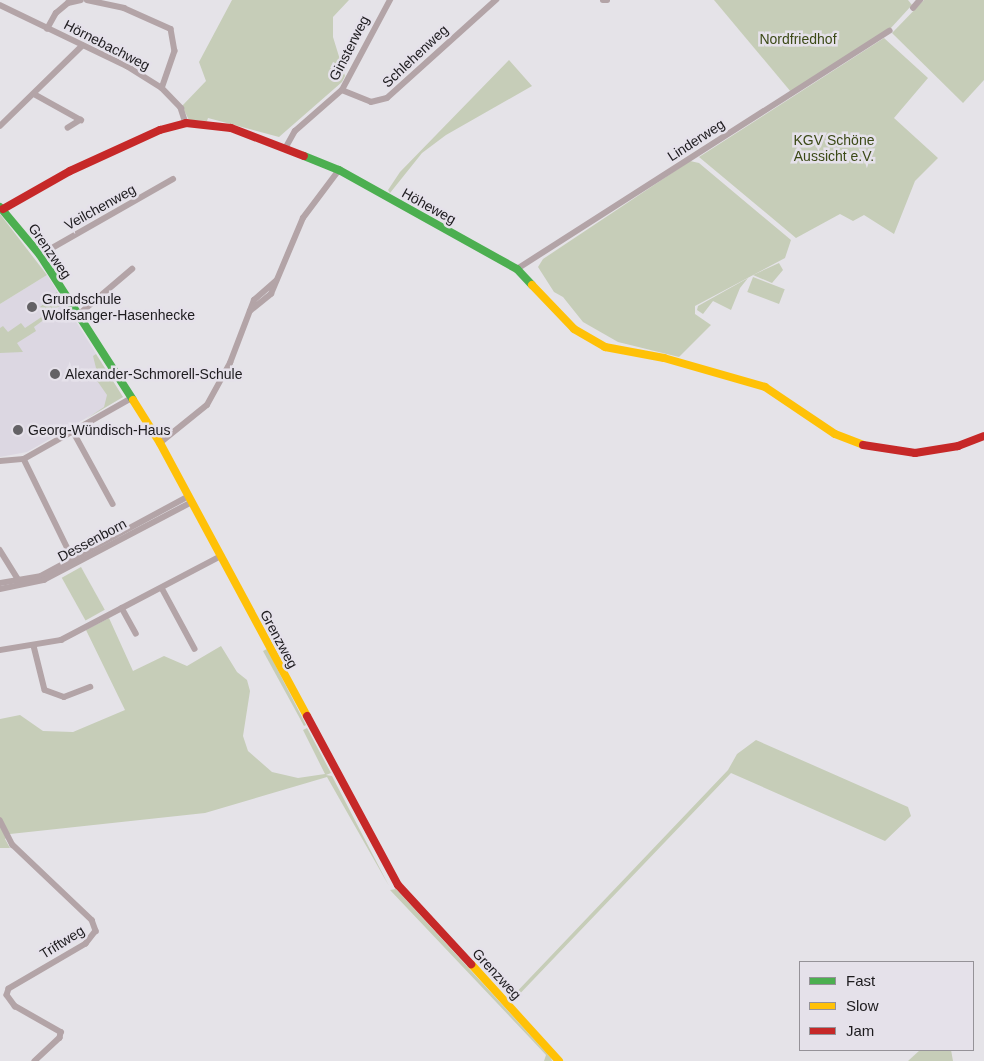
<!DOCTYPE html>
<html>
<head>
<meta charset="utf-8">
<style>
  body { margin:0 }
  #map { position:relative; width:984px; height:1061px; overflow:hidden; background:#e5e3e8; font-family:Helvetica,sans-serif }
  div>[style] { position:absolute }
  .built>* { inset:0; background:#dcd7e2 }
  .green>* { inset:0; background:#c6cdb8; transform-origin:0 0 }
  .street>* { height:5.5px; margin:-2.75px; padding:0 2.75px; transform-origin:2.75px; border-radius:2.75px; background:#b3a4a7 }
  .fast>* { height:8px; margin:-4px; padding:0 4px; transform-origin:4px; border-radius:4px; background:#4caf50 }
  .slow>* { height:8px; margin:-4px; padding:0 4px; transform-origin:4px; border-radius:4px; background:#ffc107 }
  .jam>* { height:8px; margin:-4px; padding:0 4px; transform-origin:4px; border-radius:4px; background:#c62828 }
  .dots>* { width:14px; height:14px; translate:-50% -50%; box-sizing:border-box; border:2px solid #e5e1ea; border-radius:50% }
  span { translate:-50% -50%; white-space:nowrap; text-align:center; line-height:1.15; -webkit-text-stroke:5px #e5e1ea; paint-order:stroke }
  .park-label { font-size:14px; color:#3b4916 }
  .street-label { font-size:14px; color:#1d1b1e }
  .poi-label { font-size:14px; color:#1d1b1e }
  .left { translate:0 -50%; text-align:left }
  .legend { position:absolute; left:799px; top:961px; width:175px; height:90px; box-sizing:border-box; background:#e5e1ea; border:1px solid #959298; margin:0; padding:6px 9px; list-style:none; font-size:15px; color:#1d1b1e }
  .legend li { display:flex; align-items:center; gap:10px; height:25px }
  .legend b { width:25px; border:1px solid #959298 }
</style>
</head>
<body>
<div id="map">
  <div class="built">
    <i style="clip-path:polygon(47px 275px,123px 397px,27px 452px,0 457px,0 304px)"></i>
  </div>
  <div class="green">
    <i style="clip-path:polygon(232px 0,349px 0,333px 17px,333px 37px,345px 76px,342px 82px,279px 137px,208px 118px,207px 121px,189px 120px,182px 106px,206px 81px,199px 62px)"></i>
    <i style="clip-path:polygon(714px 0,908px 0,912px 5px,890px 29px,791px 92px)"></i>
    <i style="clip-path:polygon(924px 0,984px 0,984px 80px,963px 103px,892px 33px)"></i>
    <i style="clip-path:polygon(884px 38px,928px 78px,894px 118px,938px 158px,915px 181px,894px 234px,864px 215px,853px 221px,840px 214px,796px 238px,699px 157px)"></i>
    <i style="clip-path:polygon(509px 60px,532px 86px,446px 135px,422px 153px,390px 193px,388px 190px,400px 172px)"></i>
    <i style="clip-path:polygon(690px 161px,699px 163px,791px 240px,785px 258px,695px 306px,695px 314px,711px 325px,679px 357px,618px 342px,583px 322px,563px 297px,554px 292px,538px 267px,543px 259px)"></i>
    <i style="clip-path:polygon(0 214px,47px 275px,0 304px)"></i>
    <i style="clip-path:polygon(779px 263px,783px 270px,772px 283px,753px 275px)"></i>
    <i style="left:753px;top:277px;width:34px;height:16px;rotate:21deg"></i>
    <i style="clip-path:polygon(748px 278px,740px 288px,731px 310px,713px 301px,703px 314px,697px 310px,698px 306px)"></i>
    <i style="clip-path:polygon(57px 292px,66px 306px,63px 304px,45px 315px,40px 307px)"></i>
    <i style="clip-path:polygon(43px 316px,45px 319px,34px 327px,36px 331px,17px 343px,23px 352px,0 353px,0 328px,3px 326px,8px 332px,21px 323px,25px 328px)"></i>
    <i style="clip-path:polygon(96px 354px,123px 397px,86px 419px,104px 407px,107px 395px,91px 372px,96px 368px,93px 356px)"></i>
    <i style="left:81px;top:567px;width:49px;height:22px;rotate:61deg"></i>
    <i style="clip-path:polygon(109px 618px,133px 671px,164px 656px,187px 666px,221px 646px,237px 672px,247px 680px,250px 691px,243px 736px,248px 751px,272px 772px,298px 778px,325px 774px,303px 730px,307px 728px,331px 773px,326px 775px,332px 776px,389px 886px,327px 777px,205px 813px,10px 834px,5px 839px,10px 848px,0 848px,0 719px,20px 715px,43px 731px,73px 732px,125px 710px,86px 630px)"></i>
    <i style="clip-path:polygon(267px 649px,306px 725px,304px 726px,263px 651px)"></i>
    <i style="clip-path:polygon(756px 740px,908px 807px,911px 816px,885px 841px,731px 773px,511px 1003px,509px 1000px,728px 770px,737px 754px)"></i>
    <i style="clip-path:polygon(396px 889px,551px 1058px,552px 1061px,544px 1061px,546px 1055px,530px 1038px,390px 890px)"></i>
    <i style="clip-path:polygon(920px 1050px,951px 1050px,953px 1061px,908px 1061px)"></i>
  </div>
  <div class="street">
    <i style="left:87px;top:0;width:38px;rotate:12deg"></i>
    <i style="left:124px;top:8px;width:51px;rotate:24.1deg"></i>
    <i style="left:171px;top:29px;width:22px;rotate:80deg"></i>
    <i style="left:175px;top:51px;width:39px;rotate:109deg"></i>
    <i style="left:603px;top:0;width:4px"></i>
    <i style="left:0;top:5px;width:141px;rotate:25.7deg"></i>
    <i style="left:127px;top:66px;width:41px;rotate:32.2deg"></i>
    <i style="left:162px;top:88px;width:28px;rotate:46deg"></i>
    <i style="left:181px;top:108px;width:16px;rotate:72deg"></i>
    <i style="left:913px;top:8px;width:11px;rotate:-49deg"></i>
    <i style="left:47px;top:29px;width:18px;rotate:-61deg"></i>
    <i style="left:56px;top:13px;width:16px;rotate:-40deg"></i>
    <i style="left:68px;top:3px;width:13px;rotate:-13deg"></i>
    <i style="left:342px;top:90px;width:31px;rotate:22deg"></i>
    <i style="left:371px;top:102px;width:16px;rotate:-14deg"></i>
    <i style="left:387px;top:98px;width:147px;rotate:-42deg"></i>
    <i style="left:34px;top:94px;width:54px;rotate:29deg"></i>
    <i style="left:81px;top:120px;width:15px;rotate:148deg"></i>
    <i style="left:0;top:126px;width:115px;rotate:-44.3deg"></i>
    <i style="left:286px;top:147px;width:18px;rotate:-61deg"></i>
    <i style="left:295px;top:131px;width:62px;rotate:-41.1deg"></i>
    <i style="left:342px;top:90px;width:102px;rotate:-61.9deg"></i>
    <i style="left:40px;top:255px;width:153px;rotate:-29.7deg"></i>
    <i style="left:517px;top:269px;width:442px;rotate:-32.6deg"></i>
    <i style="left:250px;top:311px;width:27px;rotate:-39deg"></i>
    <i style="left:271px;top:294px;width:82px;rotate:-67.2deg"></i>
    <i style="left:303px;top:218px;width:60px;rotate:-53.1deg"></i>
    <i style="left:78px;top:315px;width:71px;rotate:-40.4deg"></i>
    <i style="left:73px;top:431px;width:83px;rotate:61.3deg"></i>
    <i style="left:160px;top:443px;width:60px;rotate:-39deg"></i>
    <i style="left:207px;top:405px;width:48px;rotate:-61.3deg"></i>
    <i style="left:230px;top:363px;width:67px;rotate:-69.1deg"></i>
    <i style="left:254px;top:300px;width:29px;rotate:-41deg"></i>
    <i style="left:24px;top:459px;width:111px;rotate:63.9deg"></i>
    <i style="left:0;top:461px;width:24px;rotate:-5deg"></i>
    <i style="left:24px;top:459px;width:124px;rotate:-29.5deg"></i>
    <i style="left:0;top:550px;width:36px;rotate:58deg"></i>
    <i style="left:0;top:583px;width:42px;rotate:-9.7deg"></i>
    <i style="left:41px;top:576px;width:168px;rotate:-28.4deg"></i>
    <i style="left:162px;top:588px;width:69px;rotate:61.6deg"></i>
    <i style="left:0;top:589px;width:45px;rotate:-11.6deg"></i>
    <i style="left:44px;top:580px;width:167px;rotate:-27.8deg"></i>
    <i style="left:122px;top:608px;width:29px;rotate:61deg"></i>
    <i style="left:34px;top:646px;width:45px;rotate:76deg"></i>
    <i style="left:45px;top:690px;width:20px;rotate:20deg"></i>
    <i style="left:64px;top:697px;width:28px;rotate:-21deg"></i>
    <i style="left:0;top:650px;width:62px;rotate:-9.3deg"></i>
    <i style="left:61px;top:640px;width:181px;rotate:-27.7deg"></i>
    <i style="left:0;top:820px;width:28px;rotate:63deg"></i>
    <i style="left:13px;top:845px;width:109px;rotate:43.5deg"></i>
    <i style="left:92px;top:920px;width:12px;rotate:70deg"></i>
    <i style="left:96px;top:931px;width:16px;rotate:128deg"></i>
    <i style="left:86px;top:944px;width:89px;rotate:149.7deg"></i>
    <i style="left:9px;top:989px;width:6px;rotate:108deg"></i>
    <i style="left:7px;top:995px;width:14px;rotate:54deg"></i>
    <i style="left:15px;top:1006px;width:53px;rotate:29.5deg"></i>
    <i style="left:61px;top:1032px;width:6px;rotate:99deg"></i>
    <i style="left:60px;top:1038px;width:34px;rotate:137deg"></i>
  </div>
  <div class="fast">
    <i style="left:304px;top:156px;width:38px;rotate:22deg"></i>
    <i style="left:339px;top:170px;width:204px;rotate:29.1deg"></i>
    <i style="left:517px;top:269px;width:22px;rotate:47deg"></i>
    <i style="left:0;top:207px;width:62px;rotate:50.2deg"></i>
    <i style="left:40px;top:255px;width:172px;rotate:57.3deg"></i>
  </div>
  <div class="slow">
    <i style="left:532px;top:285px;width:61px;rotate:46.3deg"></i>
    <i style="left:574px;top:329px;width:36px;rotate:30deg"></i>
    <i style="left:605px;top:347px;width:60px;rotate:10.6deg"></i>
    <i style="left:664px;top:358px;width:105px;rotate:16deg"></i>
    <i style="left:765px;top:387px;width:84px;rotate:33.9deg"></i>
    <i style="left:835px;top:434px;width:30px;rotate:21deg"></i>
    <i style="left:133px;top:400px;width:51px;rotate:57.9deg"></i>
    <i style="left:160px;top:443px;width:310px;rotate:61.7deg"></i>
    <i style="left:471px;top:964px;width:131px;rotate:47.8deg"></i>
  </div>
  <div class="jam">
    <i style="left:3px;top:209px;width:77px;rotate:-29.6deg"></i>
    <i style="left:70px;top:171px;width:99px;rotate:-24.5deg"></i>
    <i style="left:160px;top:130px;width:27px;rotate:-15deg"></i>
    <i style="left:186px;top:123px;width:45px;rotate:6.3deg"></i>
    <i style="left:231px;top:128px;width:78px;rotate:21deg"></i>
    <i style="left:863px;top:445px;width:53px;rotate:8.7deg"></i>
    <i style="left:915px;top:453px;width:44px;rotate:-9.2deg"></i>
    <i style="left:958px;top:446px;width:28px;rotate:-21deg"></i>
    <i style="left:307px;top:716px;width:192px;rotate:61.7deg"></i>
    <i style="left:398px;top:885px;width:108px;rotate:47.3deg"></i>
  </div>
  <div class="dots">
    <i style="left:32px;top:307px;background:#636165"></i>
    <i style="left:55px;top:374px;background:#636165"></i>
    <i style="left:18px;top:430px;background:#636165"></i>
  </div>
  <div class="park-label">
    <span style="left:798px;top:39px">Nordfriedhof</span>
    <span style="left:834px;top:148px">KGV Schöne<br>Aussicht e.V.</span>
  </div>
  <div class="street-label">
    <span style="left:107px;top:45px;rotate:27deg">Hörnebachweg</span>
    <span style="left:349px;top:48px;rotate:-63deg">Ginsterweg</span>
    <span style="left:415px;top:56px;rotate:-43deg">Schlehenweg</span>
    <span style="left:696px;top:140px;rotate:-33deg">Linderweg</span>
    <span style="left:429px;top:206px;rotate:29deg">Höheweg</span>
    <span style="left:100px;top:207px;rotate:-29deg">Veilchenweg</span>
    <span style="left:50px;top:251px;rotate:55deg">Grenzweg</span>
    <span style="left:92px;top:540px;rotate:-28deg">Dessenborn</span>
    <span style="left:279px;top:639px;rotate:62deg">Grenzweg</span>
    <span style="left:62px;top:942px;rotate:-32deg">Triftweg</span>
    <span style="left:497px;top:974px;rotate:47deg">Grenzweg</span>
  </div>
  <div class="poi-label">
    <span class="left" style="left:42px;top:307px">Grundschule<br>Wolfsanger-Hasenhecke</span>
    <span class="left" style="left:65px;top:374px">Alexander-Schmorell-Schule</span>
    <span class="left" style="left:28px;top:430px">Georg-Wündisch-Haus</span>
  </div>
  <ul class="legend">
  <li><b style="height:6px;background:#4caf50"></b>Fast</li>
  <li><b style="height:6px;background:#ffc107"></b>Slow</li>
  <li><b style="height:6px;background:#c62828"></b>Jam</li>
  </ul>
</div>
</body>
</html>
